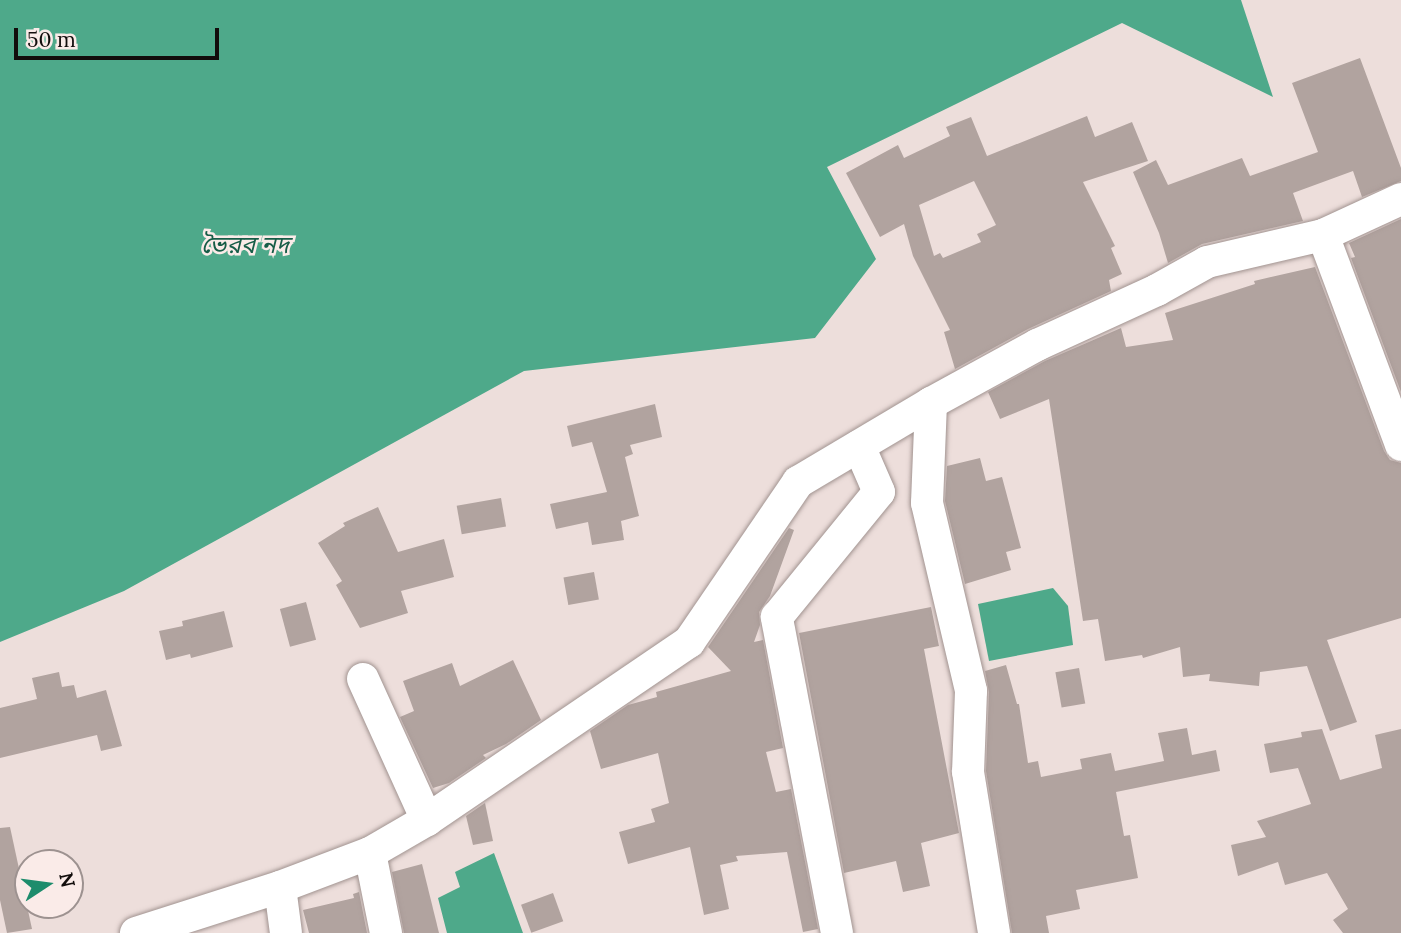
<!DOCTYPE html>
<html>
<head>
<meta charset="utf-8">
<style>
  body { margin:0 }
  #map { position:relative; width:1401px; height:933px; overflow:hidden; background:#eddedb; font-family:Lora,"Noto Sans Bengali",serif }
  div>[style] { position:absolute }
  .water>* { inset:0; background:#4ea98a }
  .building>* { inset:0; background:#b1a39f; transform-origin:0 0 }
  .roads { filter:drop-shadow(0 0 2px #a19390) drop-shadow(0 0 2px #a19390) }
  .minor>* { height:32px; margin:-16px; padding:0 16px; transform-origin:16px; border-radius:16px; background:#fff }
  span { translate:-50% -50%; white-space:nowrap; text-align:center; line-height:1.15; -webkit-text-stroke:5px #faebe8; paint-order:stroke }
  .water-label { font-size:24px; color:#165d47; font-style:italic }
  .north { position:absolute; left:14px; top:849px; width:70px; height:70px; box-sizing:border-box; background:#faebe8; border:2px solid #9d9290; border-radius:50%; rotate:77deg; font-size:19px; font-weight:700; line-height:28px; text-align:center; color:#120d0c }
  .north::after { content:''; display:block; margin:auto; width:24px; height:32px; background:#1d8c6c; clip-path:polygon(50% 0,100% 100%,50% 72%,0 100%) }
  .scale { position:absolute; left:14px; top:28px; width:205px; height:32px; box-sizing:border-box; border:4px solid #120d0c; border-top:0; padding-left:9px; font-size:21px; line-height:24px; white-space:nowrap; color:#120d0c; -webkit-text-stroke:5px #faebe8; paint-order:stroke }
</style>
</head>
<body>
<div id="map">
  <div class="water">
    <i style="clip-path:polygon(0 0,1241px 0,1273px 97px,1122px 23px,827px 167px,876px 259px,815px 338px,524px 371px,124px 591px,0 642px)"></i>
    <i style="clip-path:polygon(1053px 588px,1068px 606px,1073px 645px,989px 661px,978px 604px)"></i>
    <i style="clip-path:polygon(494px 853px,523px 933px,447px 933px,438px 898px,460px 887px,455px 872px)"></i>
  </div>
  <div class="building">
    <i style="clip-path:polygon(1360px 58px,1401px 168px,1401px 181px,1362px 197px,1353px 171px,1293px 193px,1303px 221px,1202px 244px,1168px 263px,1159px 233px,1133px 172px,1156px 160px,1168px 185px,1242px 158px,1250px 176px,1318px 152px,1292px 83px)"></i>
    <i style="clip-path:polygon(evenodd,1087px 116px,1095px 137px,1132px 122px,1148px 161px,1083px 182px,1115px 246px,1111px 248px,1122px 274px,1109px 280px,1111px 291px,1028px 329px,955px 369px,944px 332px,950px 330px,913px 256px,904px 224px,880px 237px,846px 173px,898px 145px,904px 158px,950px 136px,946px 127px,971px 117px,987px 156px,1087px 116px,974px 181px,996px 225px,977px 234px,981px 242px,943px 258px,940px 253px,934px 256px,919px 205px,974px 181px)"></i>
    <i style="clip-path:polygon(1401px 219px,1401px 392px,1351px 258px,1355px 257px,1349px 243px)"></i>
    <i style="clip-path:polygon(1315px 267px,1384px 451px,1390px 460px,1401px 463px,1401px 618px,1327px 640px,1357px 722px,1330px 731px,1307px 666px,1260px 672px,1259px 686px,1209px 681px,1210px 674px,1183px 677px,1180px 647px,1143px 658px,1142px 655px,1105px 661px,1098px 619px,1083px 621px,1049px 399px,1000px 419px,988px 392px,1045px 361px,1121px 328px,1126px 347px,1173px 340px,1165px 313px,1255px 284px,1254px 281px)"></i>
    <i style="clip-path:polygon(655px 404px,662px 437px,630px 445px,633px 454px,625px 457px,639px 516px,621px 521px,624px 540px,592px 545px,588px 522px,556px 529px,550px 504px,607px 492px,592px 442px,572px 447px,567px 426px)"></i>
    <i style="clip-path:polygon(980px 458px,986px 481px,1002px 477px,1021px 548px,1006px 552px,1011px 570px,965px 584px,945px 501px,947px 466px)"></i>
    <i style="left:501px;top:498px;width:29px;height:45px;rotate:80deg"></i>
    <i style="clip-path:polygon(378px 507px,398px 552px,444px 539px,454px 577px,401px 591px,408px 613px,360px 628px,336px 585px,342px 581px,318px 543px,345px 526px,343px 523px)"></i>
    <i style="clip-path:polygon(789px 528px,794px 530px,770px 596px,759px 612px,760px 625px,754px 642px,763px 640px,783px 748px,766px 752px,776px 792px,791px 789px,818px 929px,803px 932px,787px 852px,736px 856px,738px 861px,720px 865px,729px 909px,704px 915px,690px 847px,628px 864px,619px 832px,655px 822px,651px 809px,669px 803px,658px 753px,601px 769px,590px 731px,628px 705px,657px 697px,656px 692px,731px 671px,708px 647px)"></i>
    <i style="left:594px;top:572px;width:28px;height:31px;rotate:80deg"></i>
    <i style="left:306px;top:602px;width:39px;height:27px;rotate:75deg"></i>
    <i style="clip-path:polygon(931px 607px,939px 646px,924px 649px,959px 833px,921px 843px,930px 886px,903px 892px,896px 861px,844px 873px,799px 633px)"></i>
    <i style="clip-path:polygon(224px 611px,233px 647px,191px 658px,190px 654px,166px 660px,159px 631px,183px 626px,182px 621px)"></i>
    <i style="clip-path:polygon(513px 660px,541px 720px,506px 744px,483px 755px,486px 758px,449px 783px,433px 788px,400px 717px,414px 711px,403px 681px,452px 663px,460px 686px)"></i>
    <i style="clip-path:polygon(1006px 665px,1017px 704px,1019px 704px,1028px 763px,1038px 761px,1041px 777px,1082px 769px,1080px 759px,1111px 753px,1115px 771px,1164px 761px,1158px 733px,1187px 728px,1192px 755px,1216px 750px,1220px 771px,1116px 792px,1124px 836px,1130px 835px,1138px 878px,1076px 890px,1080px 909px,1046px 916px,1049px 933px,1012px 933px,986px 771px,989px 692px,985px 671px)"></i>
    <i style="left:1079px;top:668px;width:36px;height:24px;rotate:80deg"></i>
    <i style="clip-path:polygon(59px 672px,62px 687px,74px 685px,77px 698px,106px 690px,122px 746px,101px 751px,97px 735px,0 758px,0 708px,37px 699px,32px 678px)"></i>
    <i style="clip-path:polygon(1322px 729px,1340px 780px,1382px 768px,1375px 735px,1401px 729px,1401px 933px,1343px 933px,1333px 920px,1348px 909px,1327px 873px,1285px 885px,1278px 862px,1238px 876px,1231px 845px,1266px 837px,1257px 821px,1311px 804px,1298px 768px,1270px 773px,1264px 744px,1302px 737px,1301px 732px)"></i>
    <i style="clip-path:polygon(485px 803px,493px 841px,473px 845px,466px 816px)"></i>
    <i style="clip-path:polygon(10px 827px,32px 929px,7px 933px,0 900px,0 828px)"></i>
    <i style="clip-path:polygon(422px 864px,439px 933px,404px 933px,392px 872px)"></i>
    <i style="clip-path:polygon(359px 892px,367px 933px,309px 933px,303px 910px,354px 898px,353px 894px)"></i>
    <i style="left:553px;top:893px;width:30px;height:34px;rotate:70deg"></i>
  </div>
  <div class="roads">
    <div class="minor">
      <i style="left:1323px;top:235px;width:224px;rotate:69.6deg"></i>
      <i style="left:931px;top:403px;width:100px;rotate:92.3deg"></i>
      <i style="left:927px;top:503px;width:193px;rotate:76.8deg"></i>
      <i style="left:971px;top:691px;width:81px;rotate:92.1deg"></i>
      <i style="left:968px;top:772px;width:163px;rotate:80.8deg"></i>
      <i style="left:363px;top:679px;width:155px;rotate:65.6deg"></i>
      <i style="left:370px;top:853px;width:82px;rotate:78.7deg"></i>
      <i style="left:280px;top:887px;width:46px;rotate:82.6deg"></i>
      <i style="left:136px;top:933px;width:151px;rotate:-17.7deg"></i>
      <i style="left:280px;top:887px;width:96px;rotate:-20.7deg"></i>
      <i style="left:370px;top:853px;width:66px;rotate:-30.1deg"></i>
      <i style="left:427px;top:820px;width:317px;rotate:-34.2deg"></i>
      <i style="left:689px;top:642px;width:194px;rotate:-55.7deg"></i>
      <i style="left:798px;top:482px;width:155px;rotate:-30.7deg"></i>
      <i style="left:931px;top:403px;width:121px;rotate:-28.7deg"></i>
      <i style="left:1037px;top:345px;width:132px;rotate:-24.6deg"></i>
      <i style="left:1157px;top:290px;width:57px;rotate:-29.2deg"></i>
      <i style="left:1207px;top:262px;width:119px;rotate:-13.1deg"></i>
      <i style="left:1323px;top:235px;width:86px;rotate:-24.8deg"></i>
      <i style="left:837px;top:933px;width:322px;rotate:-100.8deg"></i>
      <i style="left:777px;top:617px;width:161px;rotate:-50.8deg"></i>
      <i style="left:879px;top:492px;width:50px;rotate:-113.5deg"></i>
    </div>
  </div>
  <div class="water-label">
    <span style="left:245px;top:245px">ভৈরব নদ</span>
  </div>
  <div class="north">N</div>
  <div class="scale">50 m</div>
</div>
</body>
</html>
